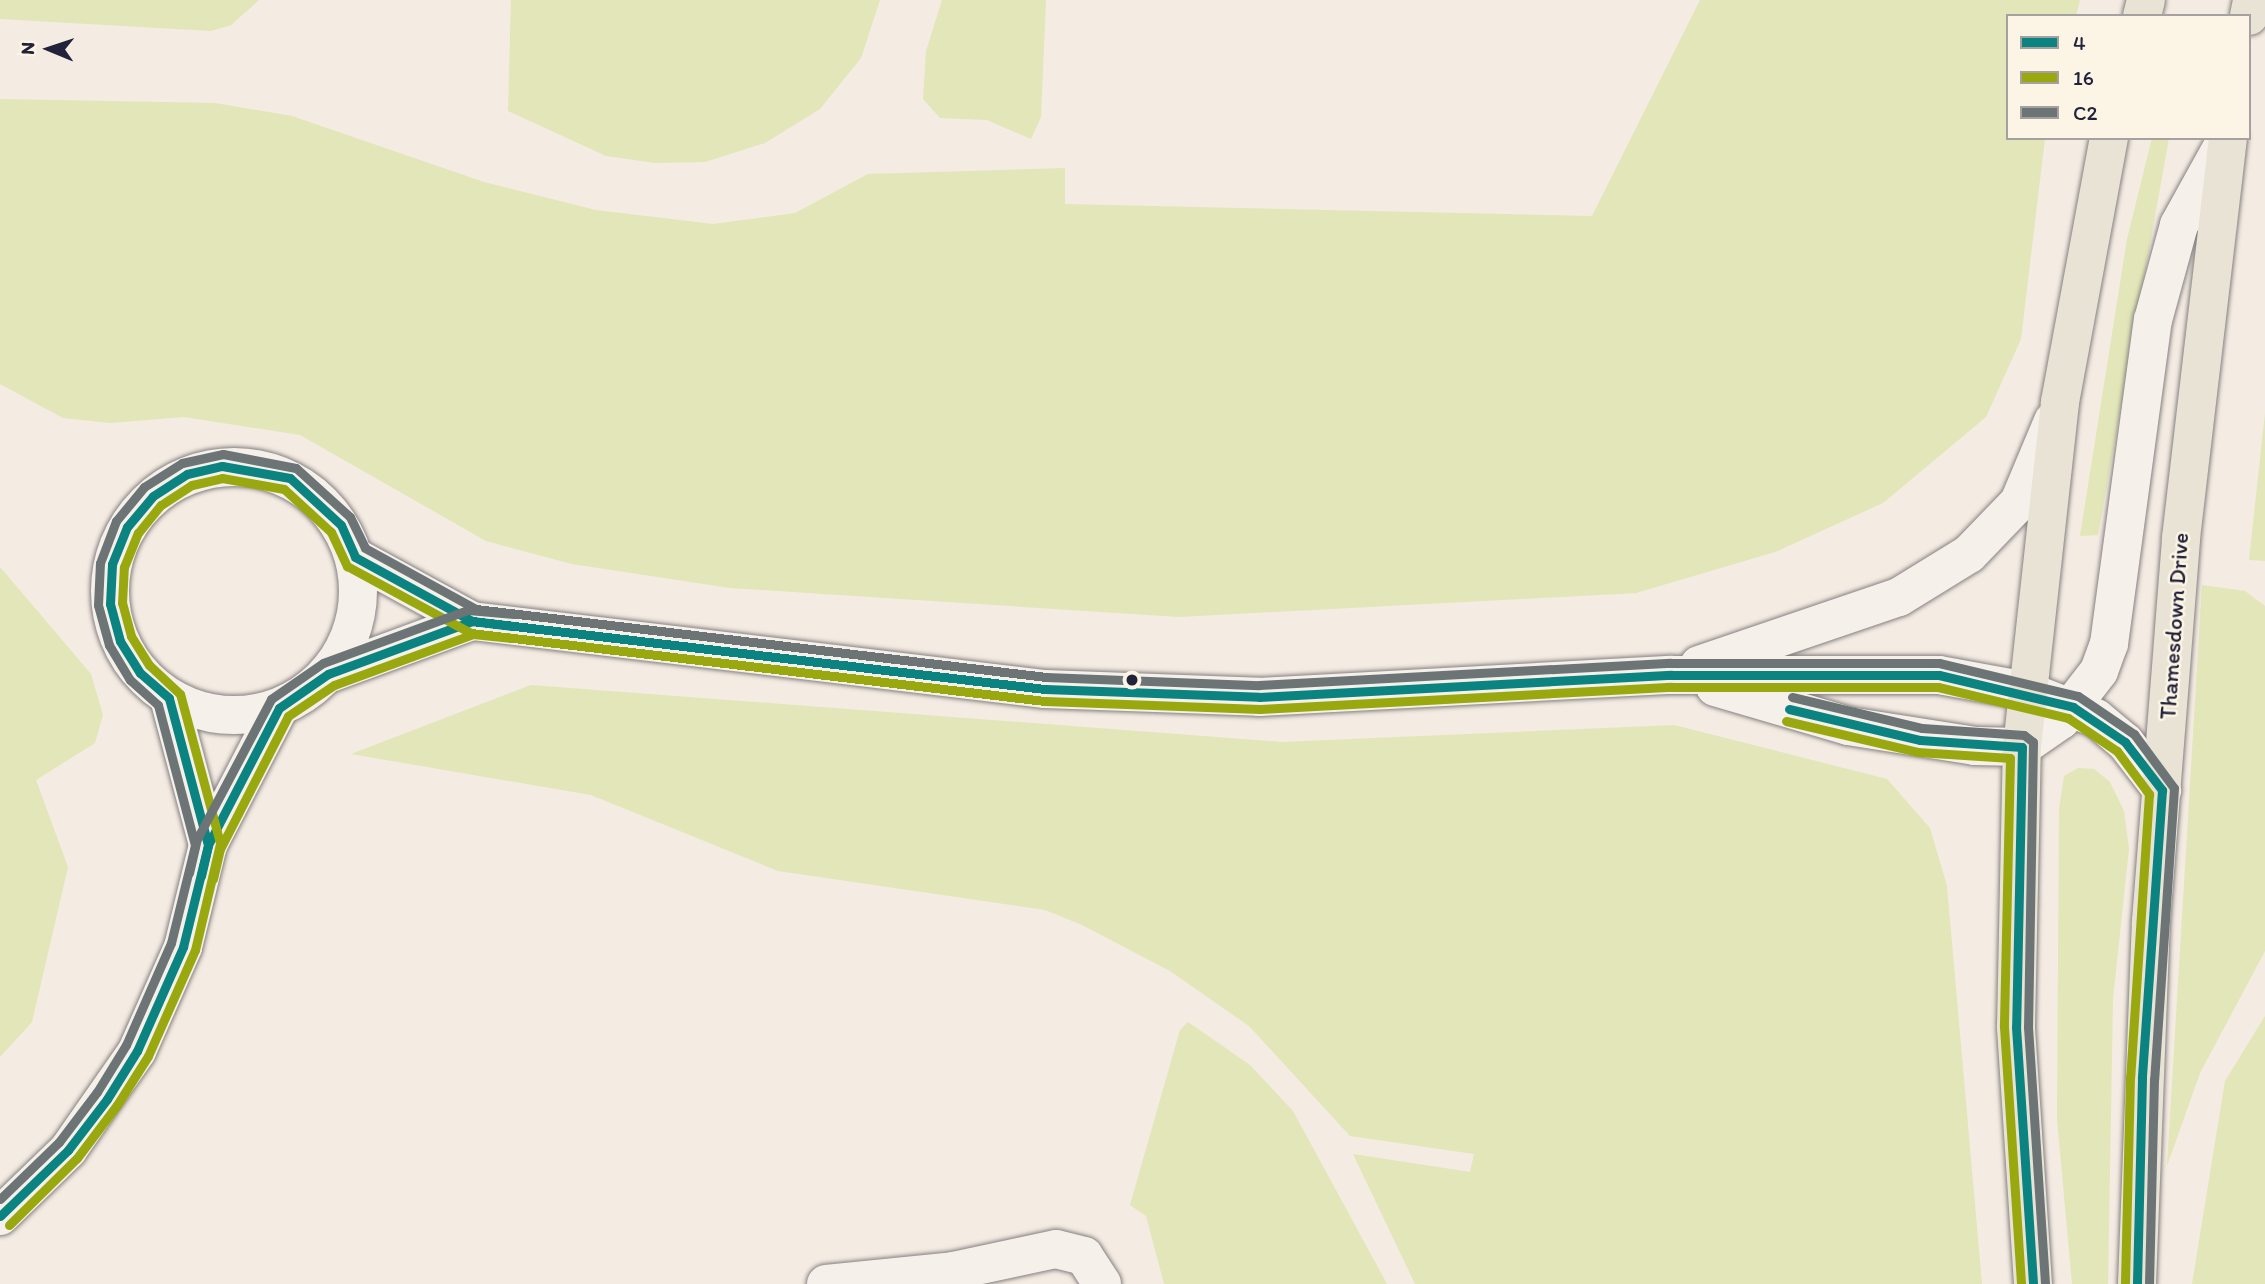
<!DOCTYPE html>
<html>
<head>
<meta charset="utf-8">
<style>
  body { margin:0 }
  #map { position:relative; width:2265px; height:1284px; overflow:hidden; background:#f4ebe2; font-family:Itim,sans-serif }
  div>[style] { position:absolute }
  .green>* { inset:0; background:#e2e6b8 }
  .roads { filter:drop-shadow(0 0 2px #858182) drop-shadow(0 0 2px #858182) }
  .minor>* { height:38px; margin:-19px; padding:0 19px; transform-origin:19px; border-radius:19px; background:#f5f1ea }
  .tertiary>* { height:38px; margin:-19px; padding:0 19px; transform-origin:19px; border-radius:19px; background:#f5f1ea }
  .tertiary>.ring { margin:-19px; padding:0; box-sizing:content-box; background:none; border:38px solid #f5f1ea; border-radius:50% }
  .primary>* { height:38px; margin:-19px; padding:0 19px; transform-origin:19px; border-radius:19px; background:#e8e3d4 }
  .bus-1>* { height:9px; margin:-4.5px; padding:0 4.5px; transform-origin:4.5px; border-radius:4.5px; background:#0a8381 }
  .bus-2>* { height:9px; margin:-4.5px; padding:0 4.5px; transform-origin:4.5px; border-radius:4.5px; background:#9aa80f }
  .bus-3>* { height:9px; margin:-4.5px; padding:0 4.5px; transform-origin:4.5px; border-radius:4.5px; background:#6c7476 }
  .dots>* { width:19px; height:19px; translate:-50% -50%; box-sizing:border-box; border:4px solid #fcf5e5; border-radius:50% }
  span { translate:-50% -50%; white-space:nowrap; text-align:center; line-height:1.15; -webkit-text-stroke:5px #fcf5e5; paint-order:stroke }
  .street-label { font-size:23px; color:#22223b }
  .legend { position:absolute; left:2006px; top:14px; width:245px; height:126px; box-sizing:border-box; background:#fcf5e5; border:2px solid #a5a1a1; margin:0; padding:9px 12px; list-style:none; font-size:21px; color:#22223b }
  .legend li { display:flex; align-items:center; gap:14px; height:35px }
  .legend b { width:35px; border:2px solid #a5a1a1 }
  .north { position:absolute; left:14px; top:14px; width:70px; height:70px; -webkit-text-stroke:5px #fcf5e5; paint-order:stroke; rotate:272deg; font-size:19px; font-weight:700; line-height:28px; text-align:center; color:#22223b }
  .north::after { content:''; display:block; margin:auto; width:24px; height:32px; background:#22223b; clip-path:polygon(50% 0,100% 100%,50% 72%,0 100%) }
</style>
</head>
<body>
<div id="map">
  <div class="green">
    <i style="clip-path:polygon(0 0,259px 0,231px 25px,211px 31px,0 19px)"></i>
    <i style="clip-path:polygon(511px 0,880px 0,861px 58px,820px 109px,765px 143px,705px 162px,655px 163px,606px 156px,508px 111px)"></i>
    <i style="clip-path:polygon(942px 0,1046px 0,1041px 117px,1031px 139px,987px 120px,940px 118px,923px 99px,926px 51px)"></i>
    <i style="clip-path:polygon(1700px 0,2080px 0,2076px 16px,2008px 16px,2008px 138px,2045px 138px,2021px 339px,1986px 417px,1883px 503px,1775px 552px,1636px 593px,1179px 617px,730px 588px,572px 564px,486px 541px,300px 435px,184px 417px,110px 423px,63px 418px,0 384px,0 99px,215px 103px,292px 116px,484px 182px,596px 210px,713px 224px,795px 213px,868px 174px,1065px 168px,1065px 204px,1592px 216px)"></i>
    <i style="clip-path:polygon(2152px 138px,2169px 138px,2098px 535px,2080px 536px,2127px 239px)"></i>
    <i style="clip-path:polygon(2265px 413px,2265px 561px,2249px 560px)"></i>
    <i style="clip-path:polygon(0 567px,91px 674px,103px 715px,95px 743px,36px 780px,68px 867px,32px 1022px,0 1057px)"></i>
    <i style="clip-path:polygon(2202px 585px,2245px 591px,2265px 606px,2265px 951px,2200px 1073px,2167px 1166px)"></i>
    <i style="clip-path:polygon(531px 685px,1282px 742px,1674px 725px,1887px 779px,1930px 828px,1947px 886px,1982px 1284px,1415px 1284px,1353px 1154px,1470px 1172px,1474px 1154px,1350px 1136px,1249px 1026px,1170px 971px,1082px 925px,1045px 910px,778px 871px,591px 795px,351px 754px)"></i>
    <i style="clip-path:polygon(2078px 768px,2094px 769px,2110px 782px,2124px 811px,2129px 849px,2113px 999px,2108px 1284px,2072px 1284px,2057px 1119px,2059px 809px,2064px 776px)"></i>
    <i style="clip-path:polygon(2265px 1016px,2265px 1284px,2192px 1284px,2225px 1081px)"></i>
    <i style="clip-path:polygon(1188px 1022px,1250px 1065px,1293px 1111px,1387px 1284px,1164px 1284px,1146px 1216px,1130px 1205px,1180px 1030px)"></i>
  </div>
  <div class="roads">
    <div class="minor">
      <i style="left:826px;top:1284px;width:128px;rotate:-5.8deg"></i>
      <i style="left:953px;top:1271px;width:105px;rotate:-12.1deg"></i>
      <i style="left:1056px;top:1249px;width:29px;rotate:14deg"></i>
      <i style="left:1084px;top:1256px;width:33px;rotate:57deg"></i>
    </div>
    <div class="tertiary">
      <i class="ring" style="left:110px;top:467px;width:210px;height:210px"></i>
      <i style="left:355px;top:557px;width:133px;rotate:28.7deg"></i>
      <i style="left:472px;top:621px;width:577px;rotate:6.77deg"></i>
      <i style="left:1045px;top:689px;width:214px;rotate:2.1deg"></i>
      <i style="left:1259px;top:697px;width:413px;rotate:-3.1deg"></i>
      <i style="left:1671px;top:675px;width:268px"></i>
      <i style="left:1939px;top:675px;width:89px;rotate:10.3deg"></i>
      <i style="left:2027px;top:691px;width:74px;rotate:21.4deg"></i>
      <i style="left:2096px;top:718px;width:38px;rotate:40deg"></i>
      <i style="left:2125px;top:742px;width:61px;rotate:52.4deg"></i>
      <i style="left:1699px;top:665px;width:211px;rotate:-18.8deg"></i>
      <i style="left:1899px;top:597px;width:82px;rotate:-31.6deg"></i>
      <i style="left:1969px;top:554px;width:72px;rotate:-46.1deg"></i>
      <i style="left:2019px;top:502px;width:88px;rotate:-67.2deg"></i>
      <i style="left:328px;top:674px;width:153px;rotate:-20.2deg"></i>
      <i style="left:1715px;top:687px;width:139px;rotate:16.3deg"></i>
      <i style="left:1848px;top:726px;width:129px;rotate:8.9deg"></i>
      <i style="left:1975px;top:746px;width:47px;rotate:1.2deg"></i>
      <i style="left:2022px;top:747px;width:47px;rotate:-34.7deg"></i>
      <i style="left:2061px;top:720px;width:62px;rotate:-52.2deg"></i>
      <i style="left:2099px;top:671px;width:29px;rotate:-70deg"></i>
      <i style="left:2109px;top:644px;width:327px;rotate:-82.3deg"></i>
      <i style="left:2153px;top:320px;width:98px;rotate:-74.7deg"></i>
      <i style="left:2179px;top:225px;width:99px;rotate:-61.1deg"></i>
      <i style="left:169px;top:698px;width:152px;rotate:75.1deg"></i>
      <i style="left:0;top:1216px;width:95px;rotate:-44.1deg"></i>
      <i style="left:68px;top:1150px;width:121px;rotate:-55.1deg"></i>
      <i style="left:137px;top:1051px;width:114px;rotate:-66.1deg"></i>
      <i style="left:183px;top:947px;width:105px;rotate:-76.2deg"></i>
      <i style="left:208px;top:845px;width:154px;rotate:-62.6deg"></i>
    </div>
    <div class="primary">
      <i style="left:2142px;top:16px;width:16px;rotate:-76deg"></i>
      <i style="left:2249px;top:16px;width:16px;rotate:-79deg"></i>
      <i style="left:2033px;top:1284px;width:258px;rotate:-93.8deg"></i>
      <i style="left:2016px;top:1027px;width:280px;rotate:-88.8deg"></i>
      <i style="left:2022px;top:747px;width:347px;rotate:-83.7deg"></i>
      <i style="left:2060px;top:402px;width:269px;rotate:-79.5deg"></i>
      <i style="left:2137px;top:1284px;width:363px;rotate:-87.8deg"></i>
      <i style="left:2151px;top:921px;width:384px;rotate:-85.5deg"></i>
      <i style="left:2181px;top:538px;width:403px;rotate:-83.3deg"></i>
    </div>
  </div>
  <div class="bus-1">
    <i style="left:1789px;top:709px;width:135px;rotate:13.3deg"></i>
    <i style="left:1920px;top:740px;width:102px;rotate:3.9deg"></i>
    <i style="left:2022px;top:747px;width:280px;rotate:91.2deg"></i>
    <i style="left:2016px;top:1027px;width:258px;rotate:86.2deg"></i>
    <i style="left:201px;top:876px;width:32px;rotate:-77deg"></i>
    <i style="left:208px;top:845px;width:154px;rotate:-62.6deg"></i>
    <i style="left:279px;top:708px;width:60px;rotate:-34.8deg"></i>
    <i style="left:328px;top:674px;width:153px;rotate:-20.2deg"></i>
    <i style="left:472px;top:621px;width:41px;rotate:7deg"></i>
    <i style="left:0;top:1216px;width:95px;rotate:-44.1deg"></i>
    <i style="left:68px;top:1150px;width:64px;rotate:-52.6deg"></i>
    <i style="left:107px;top:1099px;width:57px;rotate:-58deg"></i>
    <i style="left:137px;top:1051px;width:114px;rotate:-66.1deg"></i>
    <i style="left:183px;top:947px;width:105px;rotate:-76.2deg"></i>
    <i style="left:208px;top:845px;width:152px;rotate:-104.9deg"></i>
    <i style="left:169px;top:698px;width:38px;rotate:-139deg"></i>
    <i style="left:140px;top:673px;width:38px;rotate:-122deg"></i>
    <i style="left:120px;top:641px;width:38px;rotate:-105deg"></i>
    <i style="left:110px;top:604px;width:40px;rotate:-87.1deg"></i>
    <i style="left:112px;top:564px;width:40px;rotate:-68deg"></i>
    <i style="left:127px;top:527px;width:40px;rotate:-50deg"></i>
    <i style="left:153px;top:496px;width:40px;rotate:-32.9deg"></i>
    <i style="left:187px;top:474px;width:36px;rotate:-13deg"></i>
    <i style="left:222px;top:466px;width:69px;rotate:10deg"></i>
    <i style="left:290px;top:478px;width:69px;rotate:42.7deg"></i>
    <i style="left:341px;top:525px;width:35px;rotate:66deg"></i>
    <i style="left:355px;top:557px;width:133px;rotate:28.7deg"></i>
    <i style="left:472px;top:621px;width:577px;rotate:6.77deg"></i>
    <i style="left:1045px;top:689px;width:214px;rotate:2.1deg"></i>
    <i style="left:1259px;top:697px;width:413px;rotate:-3.1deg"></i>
    <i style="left:1671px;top:675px;width:268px"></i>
    <i style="left:1939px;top:675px;width:138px;rotate:13.4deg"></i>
    <i style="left:2073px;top:707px;width:63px;rotate:33.9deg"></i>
    <i style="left:2125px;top:742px;width:61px;rotate:52.4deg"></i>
    <i style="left:2162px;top:790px;width:289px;rotate:94deg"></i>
    <i style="left:2142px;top:1078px;width:206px;rotate:91.4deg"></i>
  </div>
  <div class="bus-2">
    <i style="left:1786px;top:721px;width:136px;rotate:13.2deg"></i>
    <i style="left:1918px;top:752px;width:92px;rotate:3.7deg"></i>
    <i style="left:2010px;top:758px;width:269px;rotate:91.3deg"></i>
    <i style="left:2004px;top:1027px;width:258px;rotate:86.2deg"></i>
    <i style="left:213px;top:879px;width:31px;rotate:-77deg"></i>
    <i style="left:220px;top:849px;width:149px;rotate:-62.9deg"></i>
    <i style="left:288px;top:716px;width:55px;rotate:-34deg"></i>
    <i style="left:334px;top:685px;width:148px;rotate:-20.1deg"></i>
    <i style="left:473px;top:634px;width:39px;rotate:6deg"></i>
    <i style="left:9px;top:1225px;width:95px;rotate:-44.6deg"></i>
    <i style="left:77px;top:1158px;width:66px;rotate:-53deg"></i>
    <i style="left:117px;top:1105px;width:58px;rotate:-57.7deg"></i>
    <i style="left:148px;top:1056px;width:116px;rotate:-66.1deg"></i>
    <i style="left:195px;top:950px;width:110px;rotate:-76.8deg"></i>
    <i style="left:220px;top:843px;width:154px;rotate:-105deg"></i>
    <i style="left:180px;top:694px;width:42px;rotate:-136.9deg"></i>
    <i style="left:149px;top:665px;width:34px;rotate:-122deg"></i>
    <i style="left:131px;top:636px;width:34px;rotate:-105deg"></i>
    <i style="left:122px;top:603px;width:36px;rotate:-87deg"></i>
    <i style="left:124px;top:567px;width:37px;rotate:-68deg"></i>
    <i style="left:138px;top:533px;width:36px;rotate:-51deg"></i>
    <i style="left:161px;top:505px;width:37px;rotate:-33deg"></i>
    <i style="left:192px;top:485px;width:31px;rotate:-13deg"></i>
    <i style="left:222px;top:478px;width:63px;rotate:10.1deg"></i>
    <i style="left:284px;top:489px;width:64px;rotate:42.5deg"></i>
    <i style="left:331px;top:532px;width:38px;rotate:65deg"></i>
    <i style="left:347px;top:566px;width:141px;rotate:28.4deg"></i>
    <i style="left:471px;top:633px;width:578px;rotate:6.76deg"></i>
    <i style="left:1045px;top:701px;width:215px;rotate:2.1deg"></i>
    <i style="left:1260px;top:709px;width:412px;rotate:-3.1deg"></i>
    <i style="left:1671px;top:687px;width:267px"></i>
    <i style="left:1938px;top:687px;width:134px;rotate:13.4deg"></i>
    <i style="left:2068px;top:718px;width:59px;rotate:34deg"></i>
    <i style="left:2117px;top:751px;width:54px;rotate:53.3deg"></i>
    <i style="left:2149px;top:794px;width:284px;rotate:93.8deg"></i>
    <i style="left:2130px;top:1077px;width:207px;rotate:91.4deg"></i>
  </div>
  <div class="bus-3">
    <i style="left:1792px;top:697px;width:134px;rotate:13.4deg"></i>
    <i style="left:1922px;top:728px;width:102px;rotate:3.9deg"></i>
    <i style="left:2024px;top:735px;width:11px;rotate:38deg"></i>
    <i style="left:2033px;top:742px;width:285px;rotate:91deg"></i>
    <i style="left:2028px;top:1027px;width:257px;rotate:86.2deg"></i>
    <i style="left:189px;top:873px;width:35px;rotate:-77deg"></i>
    <i style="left:197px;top:839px;width:158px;rotate:-62.1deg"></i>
    <i style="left:271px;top:699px;width:63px;rotate:-34.7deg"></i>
    <i style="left:323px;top:663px;width:154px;rotate:-20.1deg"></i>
    <i style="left:468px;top:610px;width:46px;rotate:5deg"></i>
    <i style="left:0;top:1199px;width:82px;rotate:-44deg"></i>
    <i style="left:59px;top:1142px;width:63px;rotate:-52.8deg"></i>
    <i style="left:97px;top:1092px;width:55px;rotate:-58.3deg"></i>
    <i style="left:126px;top:1045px;width:111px;rotate:-66.2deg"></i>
    <i style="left:171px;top:943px;width:101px;rotate:-76.2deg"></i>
    <i style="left:195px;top:845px;width:145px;rotate:-104.8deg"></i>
    <i style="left:158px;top:705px;width:38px;rotate:-138deg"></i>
    <i style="left:130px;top:680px;width:41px;rotate:-121deg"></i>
    <i style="left:109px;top:645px;width:41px;rotate:-105.4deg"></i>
    <i style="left:98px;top:605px;width:42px;rotate:-87.3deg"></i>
    <i style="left:100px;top:563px;width:45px;rotate:-69.1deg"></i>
    <i style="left:116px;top:521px;width:44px;rotate:-50.5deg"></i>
    <i style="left:144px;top:487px;width:45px;rotate:-32.3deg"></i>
    <i style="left:182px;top:463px;width:42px;rotate:-12.4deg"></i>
    <i style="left:223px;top:454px;width:74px;rotate:10.9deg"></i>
    <i style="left:296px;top:468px;width:73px;rotate:42.2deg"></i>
    <i style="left:350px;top:517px;width:34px;rotate:64deg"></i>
    <i style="left:365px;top:548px;width:127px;rotate:28.8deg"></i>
    <i style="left:476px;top:609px;width:574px;rotate:6.8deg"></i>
    <i style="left:1046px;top:677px;width:213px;rotate:2.2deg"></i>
    <i style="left:1259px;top:685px;width:412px;rotate:-3.1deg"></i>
    <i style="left:1670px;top:663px;width:269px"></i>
    <i style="left:1939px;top:663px;width:143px;rotate:13.4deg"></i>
    <i style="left:2078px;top:696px;width:68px;rotate:34.2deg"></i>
    <i style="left:2134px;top:734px;width:67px;rotate:53.5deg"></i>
    <i style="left:2174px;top:788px;width:292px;rotate:93.9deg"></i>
    <i style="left:2154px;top:1079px;width:205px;rotate:91.4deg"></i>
  </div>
  <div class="dots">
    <i style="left:1132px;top:680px;background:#22223b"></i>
  </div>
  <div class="street-label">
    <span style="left:2174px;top:626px;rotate:-86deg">Thamesdown Drive</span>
  </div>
  <ul class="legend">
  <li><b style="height:9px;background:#0a8381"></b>4</li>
  <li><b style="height:9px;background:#9aa80f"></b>16</li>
  <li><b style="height:9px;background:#6c7476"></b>C2</li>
  </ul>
  <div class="north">N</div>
</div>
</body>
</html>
